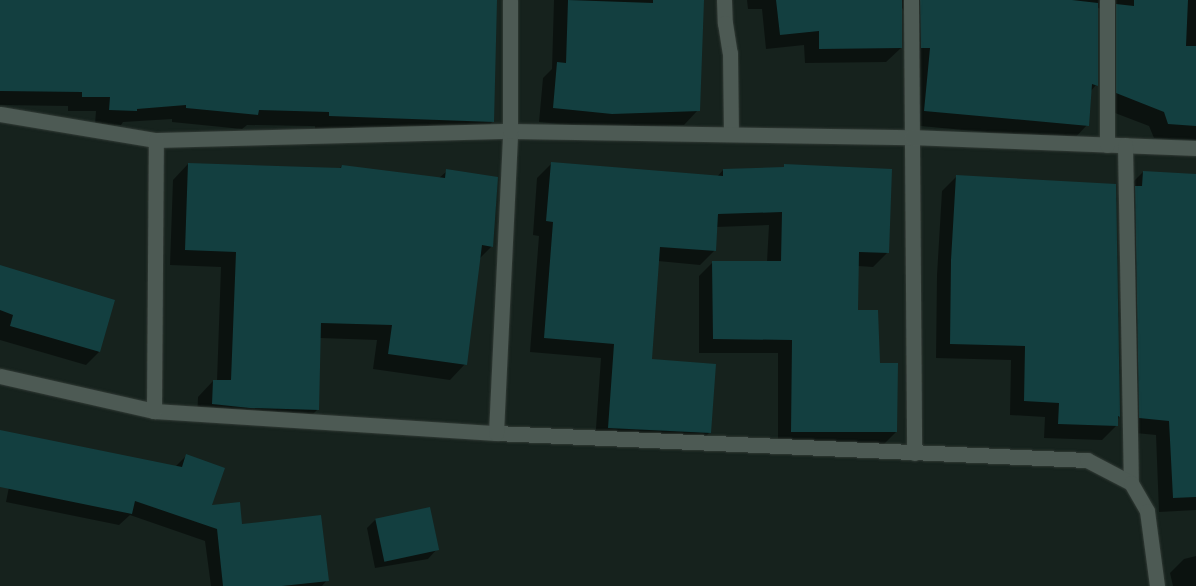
<!DOCTYPE html>
<html>
<head>
<meta charset="utf-8">
<style>
  body { margin:0 }
  #map { position:relative; width:1196px; height:586px; overflow:hidden; background:#16221d; font-family:Signika,sans-serif }
  div>[style] { position:absolute }
  .shadow>* { inset:0; background:#0007 }
  .building>* { inset:0; background:#133f40; transform-origin:0 0 }
  .roads { filter:drop-shadow(0 0 1px #323b36) drop-shadow(0 0 1px #323b36) }
  .minor>* { height:15px; margin:-7.5px; padding:0 7.5px; transform-origin:7.5px; border-radius:7.5px; background:#4d5a54 }
  span { translate:-50% -50%; white-space:nowrap; text-align:center; line-height:1.15; -webkit-text-stroke:4px #0d1914; paint-order:stroke }
</style>
</head>
<body>
<div id="map">
  <div class="shadow">
    <i style="clip-path:polygon(0 0,496px 0,493px 121px,479px 136px,315px 130px,315px 126px,247px 125px,242px 129px,172px 122px,172px 119px,123px 122px,121px 125px,95px 124px,96px 111px,68px 111px,68px 106px,0 105px)"></i>
    <i style="clip-path:polygon(554px 0,703px 0,698px 110px,684px 125px,597px 128px,539px 122px,543px 78px,552px 69px)"></i>
    <i style="clip-path:polygon(747px 0,1196px 0,1196px 140px,1154px 138px,1149px 126px,1102px 108px,1101px 9px,1096px 7px,1096px 85px,1090px 92px,1087px 125px,1073px 140px,910px 125px,906px 15px,900px 4px,901px 48px,886px 62px,805px 63px,804px 45px,766px 49px,762px 9px,748px 9px)"></i>
    <i style="clip-path:polygon(188px 164px,339px 169px,342px 166px,438px 179px,447px 171px,492px 246px,479px 259px,465px 364px,450px 380px,373px 369px,377px 340px,320px 338px,317px 410px,302px 425px,197px 419px,198px 397px,213px 381px,217px 381px,221px 267px,170px 265px,173px 180px)"></i>
    <i style="clip-path:polygon(551px 164px,717px 177px,723px 170px,782px 169px,785px 166px,887px 253px,873px 267px,858px 266px,856px 311px,878px 364px,896px 432px,882px 446px,778px 445px,778px 353px,699px 353px,699px 276px,713px 262px,767px 262px,769px 225px,716px 227px,714px 251px,700px 265px,658px 261px,650px 360px,709px 433px,695px 447px,595px 442px,601px 358px,530px 352px,539px 236px,533px 235px,537px 178px)"></i>
    <i style="clip-path:polygon(1143px 172px,1196px 175px,1196px 510px,1159px 512px,1156px 435px,1125px 432px,1129px 186px)"></i>
    <i style="clip-path:polygon(957px 176px,1119px 416px,1116px 426px,1102px 440px,1044px 438px,1045px 417px,1010px 415px,1011px 360px,936px 358px,937px 275px,942px 191px)"></i>
    <i style="clip-path:polygon(0 267px,99px 352px,86px 365px,0 340px)"></i>
    <i style="clip-path:polygon(0 431px,175px 467px,186px 456px,211px 507px,327px 580px,322px 586px,211px 586px,205px 541px,130px 515px,119px 525px,6px 502px,9px 487px,0 487px)"></i>
    <i style="clip-path:polygon(376px 519px,437px 549px,428px 559px,375px 568px,367px 528px)"></i>
    <i style="clip-path:polygon(1196px 556px,1196px 586px,1173px 586px,1170px 573px,1184px 559px)"></i>
  </div>
  <div class="building">
    <i style="clip-path:polygon(0 0,497px 0,494px 122px,329px 116px,329px 112px,259px 110px,258px 115px,186px 108px,186px 105px,137px 109px,137px 111px,109px 110px,110px 97px,82px 97px,82px 92px,0 91px)"></i>
    <i style="clip-path:polygon(568px 0,653px 3px,653px 0,704px 0,700px 111px,612px 114px,553px 108px,557px 62px,566px 63px)"></i>
    <i style="clip-path:polygon(776px 0,902px 0,902px 48px,819px 49px,819px 31px,780px 35px)"></i>
    <i style="clip-path:polygon(920px 0,1072px 0,1098px 3px,1098px 86px,1092px 84px,1089px 126px,924px 111px,930px 48px,921px 48px)"></i>
    <i style="clip-path:polygon(1134px 0,1188px 0,1186px 46px,1196px 46px,1196px 126px,1168px 124px,1164px 112px,1116px 93px,1116px 4px,1134px 6px)"></i>
    <i style="clip-path:polygon(551px 162px,723px 176px,723px 169px,784px 167px,784px 164px,892px 169px,889px 253px,859px 252px,858px 310px,878px 310px,880px 363px,898px 363px,897px 432px,791px 432px,792px 340px,713px 339px,712px 261px,781px 261px,782px 212px,718px 214px,716px 251px,660px 247px,652px 359px,716px 364px,711px 433px,608px 428px,614px 344px,544px 338px,553px 222px,546px 221px)"></i>
    <i style="clip-path:polygon(188px 163px,341px 168px,342px 165px,445px 178px,446px 169px,498px 177px,493px 247px,482px 245px,467px 365px,388px 354px,392px 325px,321px 323px,319px 410px,250px 408px,212px 404px,213px 380px,231px 380px,236px 252px,185px 250px)"></i>
    <i style="clip-path:polygon(1143px 171px,1196px 174px,1196px 497px,1173px 498px,1169px 421px,1139px 418px,1135px 186px,1142px 186px)"></i>
    <i style="clip-path:polygon(956px 175px,1116px 184px,1120px 417px,1118px 416px,1118px 426px,1058px 424px,1059px 403px,1024px 401px,1025px 346px,950px 344px,951px 260px)"></i>
    <i style="clip-path:polygon(0 265px,115px 300px,100px 352px,10px 326px,13px 315px,0 310px)"></i>
    <i style="clip-path:polygon(0 430px,182px 467px,186px 454px,225px 468px,212px 505px,240px 502px,242px 524px,321px 515px,329px 581px,282px 586px,223px 586px,217px 529px,135px 501px,132px 514px,0 487px)"></i>
    <i style="left:430px;top:507px;width:44px;height:56px;rotate:78deg"></i>
  </div>
  <div class="roads">
    <div class="minor">
      <i style="left:724px;top:0;width:23px;rotate:88deg"></i>
      <i style="left:725px;top:23px;width:30px;rotate:81deg"></i>
      <i style="left:730px;top:53px;width:81px;rotate:89.3deg"></i>
      <i style="left:911px;top:0;width:453px;rotate:89.6deg"></i>
      <i style="left:0;top:114px;width:158px;rotate:9.5deg"></i>
      <i style="left:156px;top:140px;width:354px;rotate:-1.5deg"></i>
      <i style="left:510px;top:131px;width:401px;rotate:0.9deg"></i>
      <i style="left:911px;top:137px;width:285px;rotate:2.2deg"></i>
      <i style="left:1107px;top:145px;width:145px;rotate:-90deg"></i>
      <i style="left:1125px;top:145px;width:338px;rotate:89deg"></i>
      <i style="left:0;top:376px;width:158px;rotate:12.8deg"></i>
      <i style="left:154px;top:411px;width:343px;rotate:3.7deg"></i>
      <i style="left:496px;top:433px;width:592px;rotate:2.62deg"></i>
      <i style="left:1087px;top:460px;width:50px;rotate:27.6deg"></i>
      <i style="left:1131px;top:483px;width:32px;rotate:60deg"></i>
      <i style="left:1147px;top:511px;width:76px;rotate:82.4deg"></i>
      <i style="left:154px;top:411px;width:271px;rotate:-89.6deg"></i>
      <i style="left:496px;top:433px;width:302px;rotate:-87.3deg"></i>
      <i style="left:510px;top:131px;width:131px;rotate:-90deg"></i>
    </div>
  </div>
</div>
</body>
</html>
